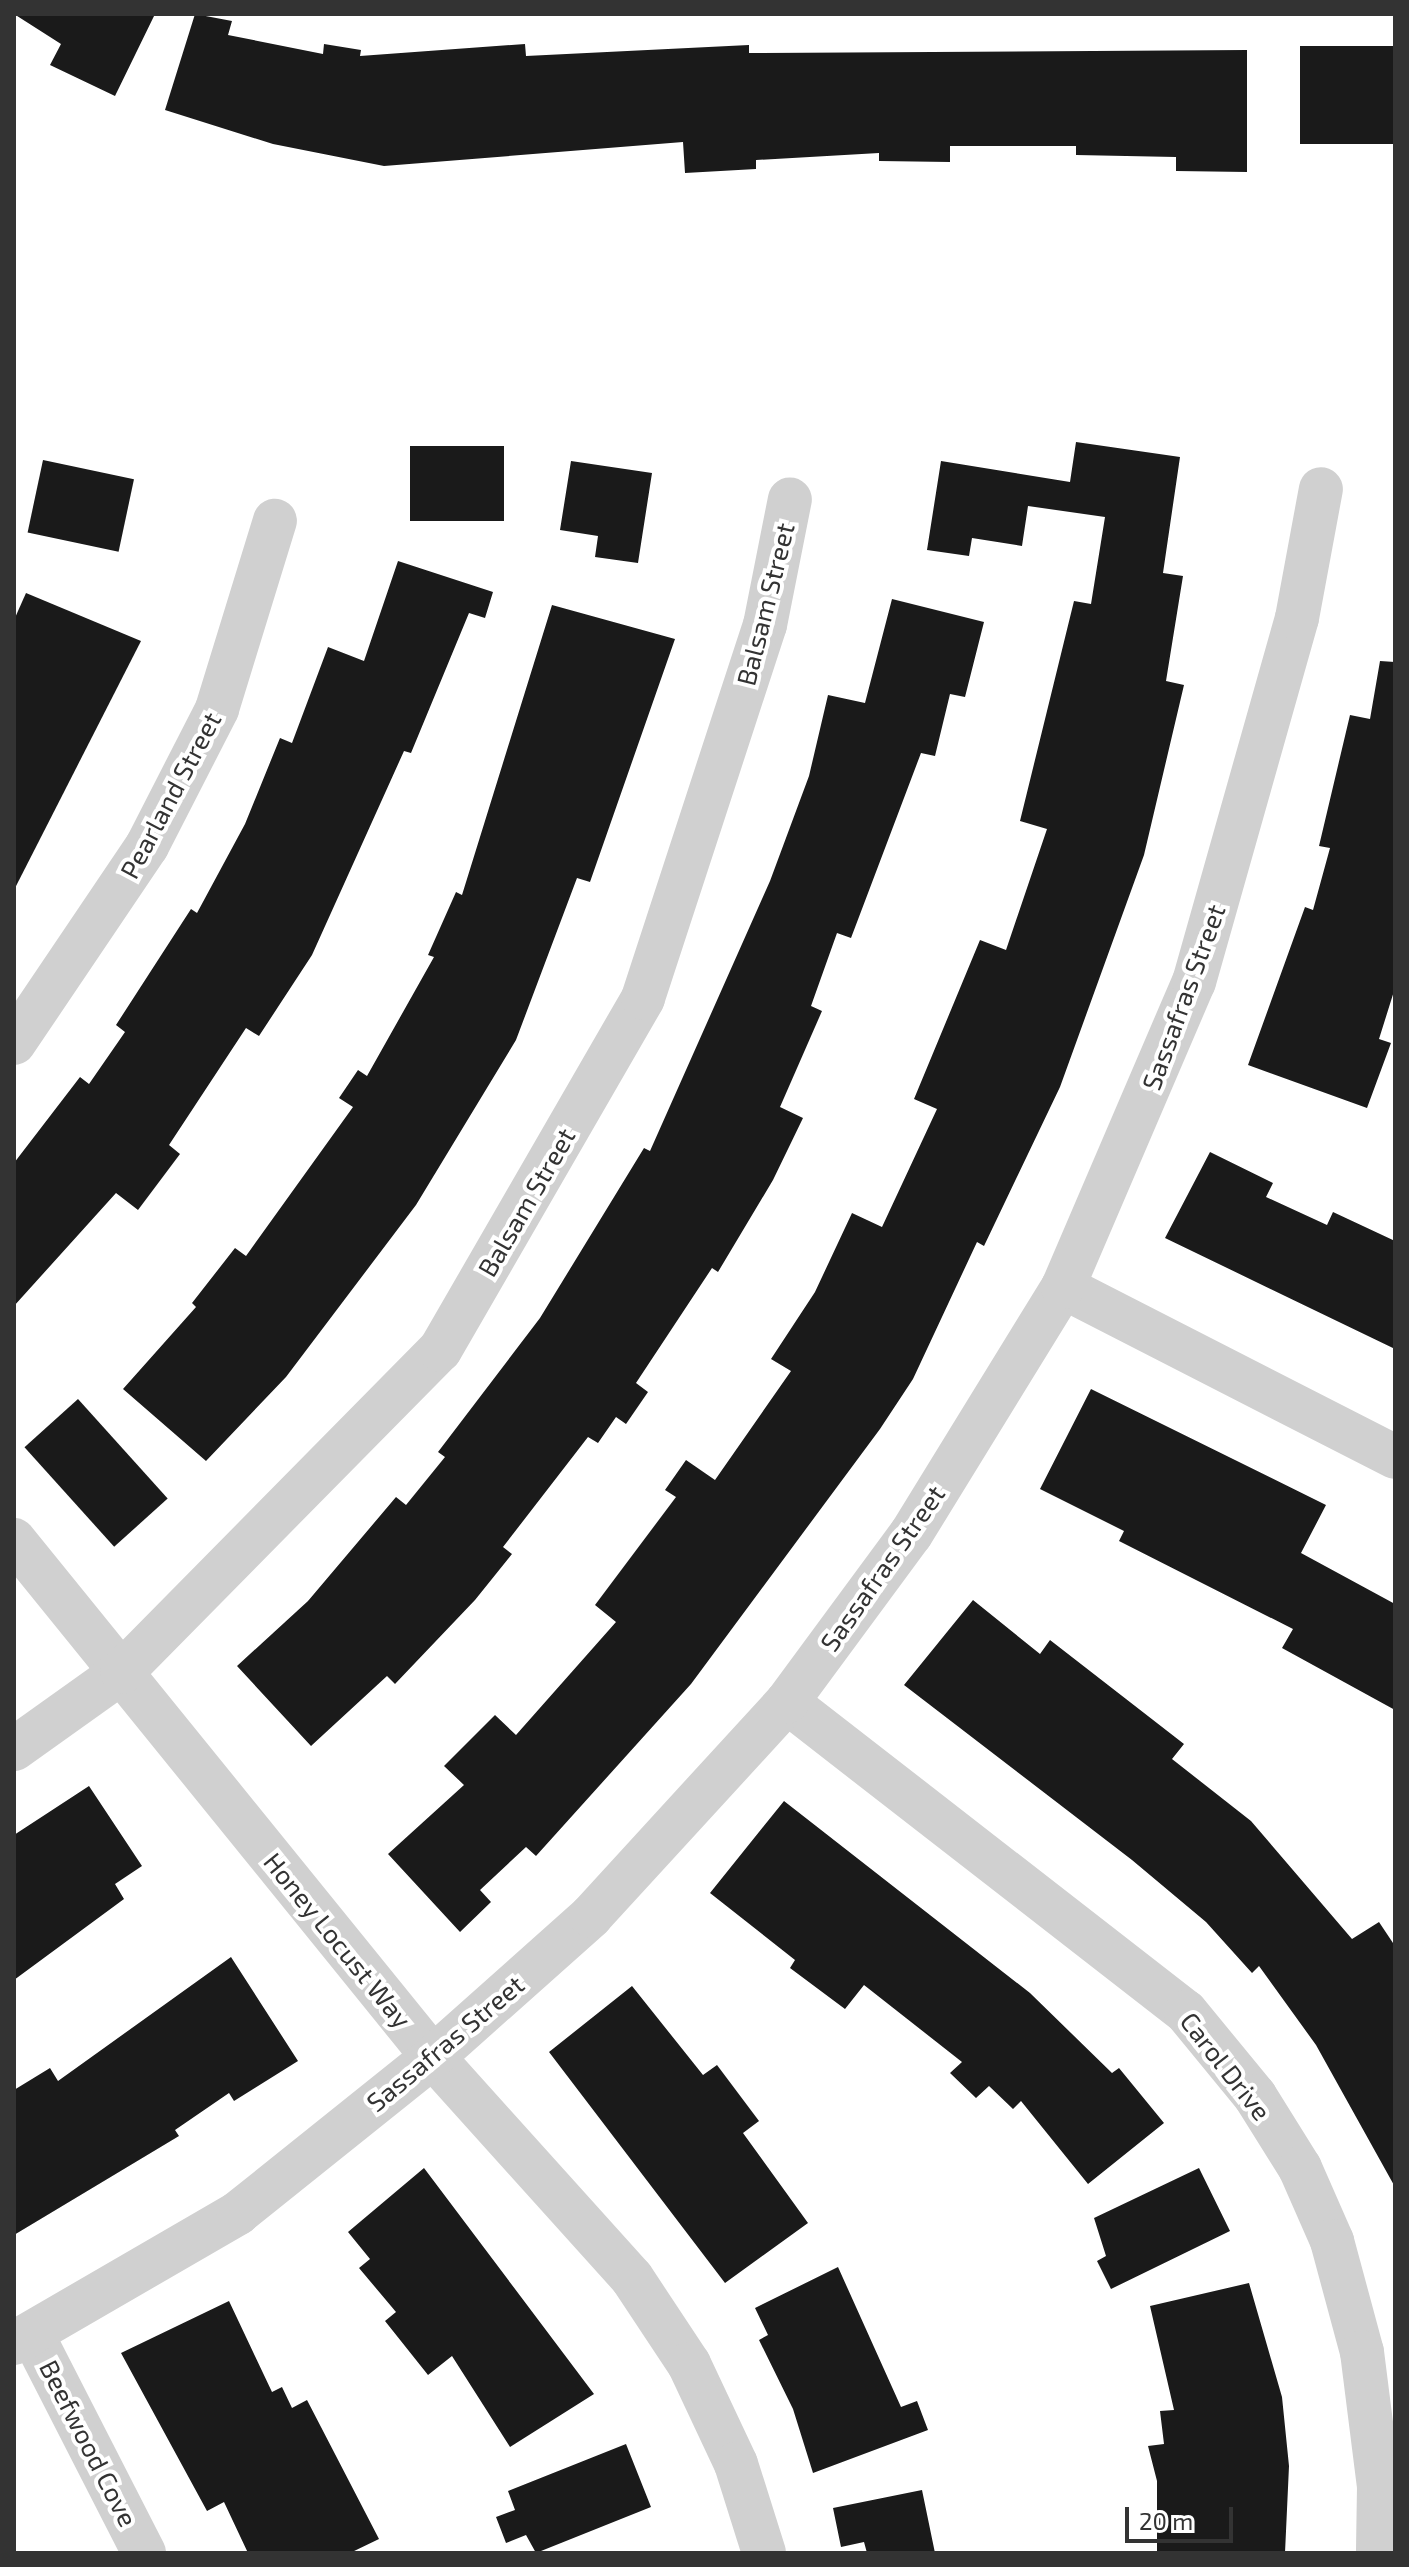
<!DOCTYPE html>
<html>
<head>
<meta charset="utf-8">
<style>
  body { margin:0 }
  #map { position:relative; width:1409px; height:2567px; overflow:hidden; background:#fff; font-family:"Exo 2",sans-serif }
  div>[style] { position:absolute }
  .building>* { inset:0; background:#1a1a1a; transform-origin:0 0 }
  .minor>* { height:44px; margin:-22px; padding:0 22px; transform-origin:22px; border-radius:22px; background:#d0d0d0 }
  span { translate:-50% -50%; white-space:nowrap; text-align:center; line-height:1.15; -webkit-text-stroke:8px #fff; paint-order:stroke }
  .street-label { font-size:26px; color:#333 }
  .frame { position:absolute; inset:0; border:16px solid #333; pointer-events:none }
  .scale { position:absolute; left:1125px; top:2507px; width:108px; height:36px; box-sizing:border-box; border:4px solid #333; border-top:0; padding-left:10px; font-size:24px; line-height:28px; white-space:nowrap; color:#333; -webkit-text-stroke:6px #fff; paint-order:stroke }
</style>
</head>
<body>
<div id="map">
  <div class="building">
    <i style="clip-path:polygon(14px 14px,155px 14px,115px 96px,50px 65px,61px 44px)"></i>
    <i style="clip-path:polygon(195px 14px,232px 21px,228px 35px,323px 54px,324px 44px,361px 50px,360px 56px,525px 44px,526px 56px,749px 45px,749px 53px,1247px 50px,1247px 172px,1176px 171px,1176px 157px,1076px 155px,1076px 146px,950px 146px,950px 162px,879px 161px,879px 153px,756px 160px,756px 169px,685px 173px,683px 142px,384px 166px,273px 144px,165px 110px)"></i>
    <i style="left:1395px;top:46px;width:98px;height:95px;rotate:90deg"></i>
    <i style="clip-path:polygon(1076px 442px,1180px 457px,1163px 573px,1183px 576px,1166px 681px,1184px 685px,1144px 855px,1060px 1087px,984px 1246px,977px 1242px,913px 1379px,880px 1429px,691px 1684px,536px 1856px,526px 1847px,480px 1890px,491px 1902px,460px 1932px,388px 1854px,464px 1785px,444px 1766px,495px 1715px,516px 1735px,616px 1622px,595px 1605px,676px 1497px,665px 1490px,686px 1460px,715px 1480px,791px 1371px,771px 1359px,815px 1292px,852px 1213px,882px 1227px,937px 1109px,914px 1099px,980px 940px,1006px 950px,1047px 829px,1020px 821px,1074px 601px,1091px 604px,1105px 517px,1028px 506px,1022px 546px,972px 538px,969px 556px,927px 550px,941px 461px,1070px 482px)"></i>
    <i style="left:410px;top:446px;width:94px;height:75px"></i>
    <i style="left:43px;top:460px;width:93px;height:74px;rotate:12deg"></i>
    <i style="clip-path:polygon(571px 461px,652px 473px,638px 563px,595px 557px,598px 536px,560px 530px)"></i>
    <i style="clip-path:polygon(398px 561px,493px 592px,485px 618px,469px 613px,411px 753px,404px 751px,312px 955px,259px 1036px,246px 1028px,169px 1145px,180px 1154px,138px 1210px,116px 1193px,14px 1306px,14px 1163px,80px 1077px,89px 1084px,125px 1032px,116px 1025px,191px 909px,197px 913px,245px 824px,280px 738px,292px 743px,328px 647px,364px 661px)"></i>
    <i style="clip-path:polygon(26px 593px,141px 641px,14px 890px,14px 620px)"></i>
    <i style="clip-path:polygon(892px 599px,984px 622px,965px 697px,950px 694px,935px 756px,921px 753px,851px 938px,837px 933px,811px 1006px,822px 1011px,780px 1107px,803px 1118px,773px 1180px,718px 1272px,712px 1268px,636px 1383px,648px 1392px,626px 1424px,616px 1417px,598px 1443px,588px 1437px,503px 1547px,512px 1554px,475px 1600px,395px 1684px,387px 1676px,311px 1746px,237px 1666px,308px 1601px,396px 1497px,406px 1505px,445px 1457px,438px 1452px,540px 1318px,644px 1148px,650px 1151px,770px 881px,809px 776px,828px 695px,865px 703px)"></i>
    <i style="clip-path:polygon(552px 605px,675px 639px,590px 882px,577px 878px,516px 1040px,416px 1205px,286px 1377px,206px 1461px,123px 1389px,196px 1307px,192px 1303px,235px 1248px,246px 1256px,353px 1107px,339px 1098px,358px 1070px,367px 1076px,434px 957px,428px 955px,456px 892px,462px 895px)"></i>
    <i style="clip-path:polygon(1380px 661px,1395px 662px,1395px 988px,1379px 1039px,1391px 1043px,1367px 1108px,1248px 1065px,1305px 907px,1313px 910px,1330px 848px,1319px 846px,1350px 715px,1370px 719px)"></i>
    <i style="clip-path:polygon(1210px 1152px,1273px 1183px,1266px 1197px,1327px 1225px,1333px 1212px,1395px 1241px,1395px 1349px,1165px 1238px)"></i>
    <i style="clip-path:polygon(1091px 1389px,1326px 1505px,1301px 1553px,1395px 1604px,1395px 1710px,1282px 1648px,1293px 1629px,1119px 1541px,1124px 1531px,1040px 1489px)"></i>
    <i style="left:78px;top:1399px;width:134px;height:72px;rotate:48deg"></i>
    <i style="clip-path:polygon(973px 1600px,1040px 1654px,1050px 1640px,1184px 1744px,1172px 1759px,1251px 1821px,1352px 1939px,1379px 1922px,1395px 1946px,1395px 2187px,1316px 2045px,1259px 1966px,1252px 1973px,1206px 1922px,1132px 1860px,904px 1685px)"></i>
    <i style="clip-path:polygon(89px 1786px,142px 1866px,115px 1884px,124px 1899px,14px 1980px,14px 1835px)"></i>
    <i style="clip-path:polygon(784px 1801px,1030px 1993px,1112px 2073px,1119px 2068px,1164px 2123px,1088px 2184px,1021px 2101px,1013px 2109px,989px 2086px,976px 2098px,950px 2073px,962px 2062px,864px 1985px,845px 2009px,790px 1968px,795px 1960px,710px 1893px)"></i>
    <i style="clip-path:polygon(231px 1957px,298px 2061px,234px 2101px,229px 2093px,175px 2130px,179px 2136px,14px 2235px,14px 2090px,50px 2068px,58px 2081px)"></i>
    <i style="clip-path:polygon(632px 1986px,703px 2075px,717px 2065px,759px 2121px,743px 2133px,808px 2223px,725px 2283px,549px 2052px)"></i>
    <i style="clip-path:polygon(424px 2168px,594px 2394px,510px 2447px,452px 2356px,428px 2375px,385px 2321px,396px 2312px,359px 2268px,370px 2259px,348px 2232px)"></i>
    <i style="clip-path:polygon(1199px 2168px,1230px 2231px,1111px 2289px,1097px 2261px,1106px 2256px,1094px 2218px)"></i>
    <i style="clip-path:polygon(838px 2267px,901px 2407px,917px 2401px,928px 2430px,813px 2473px,793px 2409px,759px 2340px,768px 2335px,755px 2308px)"></i>
    <i style="clip-path:polygon(1249px 2283px,1282px 2397px,1289px 2466px,1285px 2553px,1157px 2553px,1157px 2481px,1148px 2446px,1164px 2444px,1160px 2411px,1174px 2410px,1150px 2306px)"></i>
    <i style="clip-path:polygon(229px 2301px,272px 2392px,282px 2387px,292px 2408px,307px 2400px,379px 2539px,350px 2553px,248px 2553px,224px 2502px,207px 2511px,121px 2353px)"></i>
    <i style="clip-path:polygon(626px 2444px,651px 2507px,536px 2553px,526px 2535px,506px 2543px,496px 2517px,515px 2510px,508px 2491px)"></i>
    <i style="clip-path:polygon(922px 2490px,935px 2553px,867px 2553px,864px 2542px,841px 2547px,833px 2508px)"></i>
  </div>
  <div class="minor">
    <i style="left:14px;top:1043px;width:238px;rotate:-56deg"></i>
    <i style="left:147px;top:846px;width:154px;rotate:-62.9deg"></i>
    <i style="left:217px;top:709px;width:197px;rotate:-72.9deg"></i>
    <i style="left:1063px;top:1287px;width:373px;rotate:27.1deg"></i>
    <i style="left:14px;top:1540px;width:665px;rotate:50.98deg"></i>
    <i style="left:433px;top:2057px;width:297px;rotate:48deg"></i>
    <i style="left:632px;top:2278px;width:103px;rotate:56.5deg"></i>
    <i style="left:689px;top:2364px;width:110px;rotate:64.8deg"></i>
    <i style="left:736px;top:2464px;width:93px;rotate:72.5deg"></i>
    <i style="left:787px;top:1702px;width:505px;rotate:37.85deg"></i>
    <i style="left:1186px;top:2012px;width:109px;rotate:50.6deg"></i>
    <i style="left:1255px;top:2096px;width:85px;rotate:58deg"></i>
    <i style="left:1300px;top:2168px;width:80px;rotate:66.3deg"></i>
    <i style="left:1332px;top:2241px;width:115px;rotate:74.9deg"></i>
    <i style="left:1362px;top:2352px;width:135px;rotate:82.8deg"></i>
    <i style="left:1379px;top:2486px;width:67px;rotate:90.9deg"></i>
    <i style="left:14px;top:1749px;width:133px;rotate:-35.5deg"></i>
    <i style="left:122px;top:1672px;width:453px;rotate:-45.4deg"></i>
    <i style="left:440px;top:1350px;width:406px;rotate:-60deg"></i>
    <i style="left:643px;top:998px;width:392px;rotate:-71.9deg"></i>
    <i style="left:765px;top:625px;width:128px;rotate:-78.8deg"></i>
    <i style="left:32px;top:2334px;width:246px;rotate:62.9deg"></i>
    <i style="left:14px;top:2343px;width:259px;rotate:-30.1deg"></i>
    <i style="left:238px;top:2213px;width:250px;rotate:-38.7deg"></i>
    <i style="left:433px;top:2057px;width:212px;rotate:-41.7deg"></i>
    <i style="left:591px;top:1916px;width:290px;rotate:-47.5deg"></i>
    <i style="left:787px;top:1702px;width:209px;rotate:-53.6deg"></i>
    <i style="left:911px;top:1534px;width:290px;rotate:-58.4deg"></i>
    <i style="left:1063px;top:1287px;width:332px;rotate:-66.8deg"></i>
    <i style="left:1194px;top:982px;width:378px;rotate:-74.2deg"></i>
    <i style="left:1297px;top:618px;width:131px;rotate:-79.5deg"></i>
  </div>
  <div class="street-label">
    <span style="left:765px;top:604px;rotate:-76deg">Balsam Street</span>
    <span style="left:170px;top:795px;rotate:-62deg">Pearland Street</span>
    <span style="left:1183px;top:997px;rotate:-70deg">Sassafras Street</span>
    <span style="left:526px;top:1202px;rotate:-60deg">Balsam Street</span>
    <span style="left:882px;top:1568px;rotate:-55deg">Sassafras Street</span>
    <span style="left:338px;top:1940px;rotate:51deg">Honey Locust Way</span>
    <span style="left:445px;top:2043px;rotate:-40deg">Sassafras Street</span>
    <span style="left:1226px;top:2066px;rotate:52deg">Carol Drive</span>
    <span style="left:89px;top:2443px;rotate:63deg">Beefwood Cove</span>
  </div>
  <div class="frame"></div>
  <div class="scale">20 m</div>
</div>
</body>
</html>
